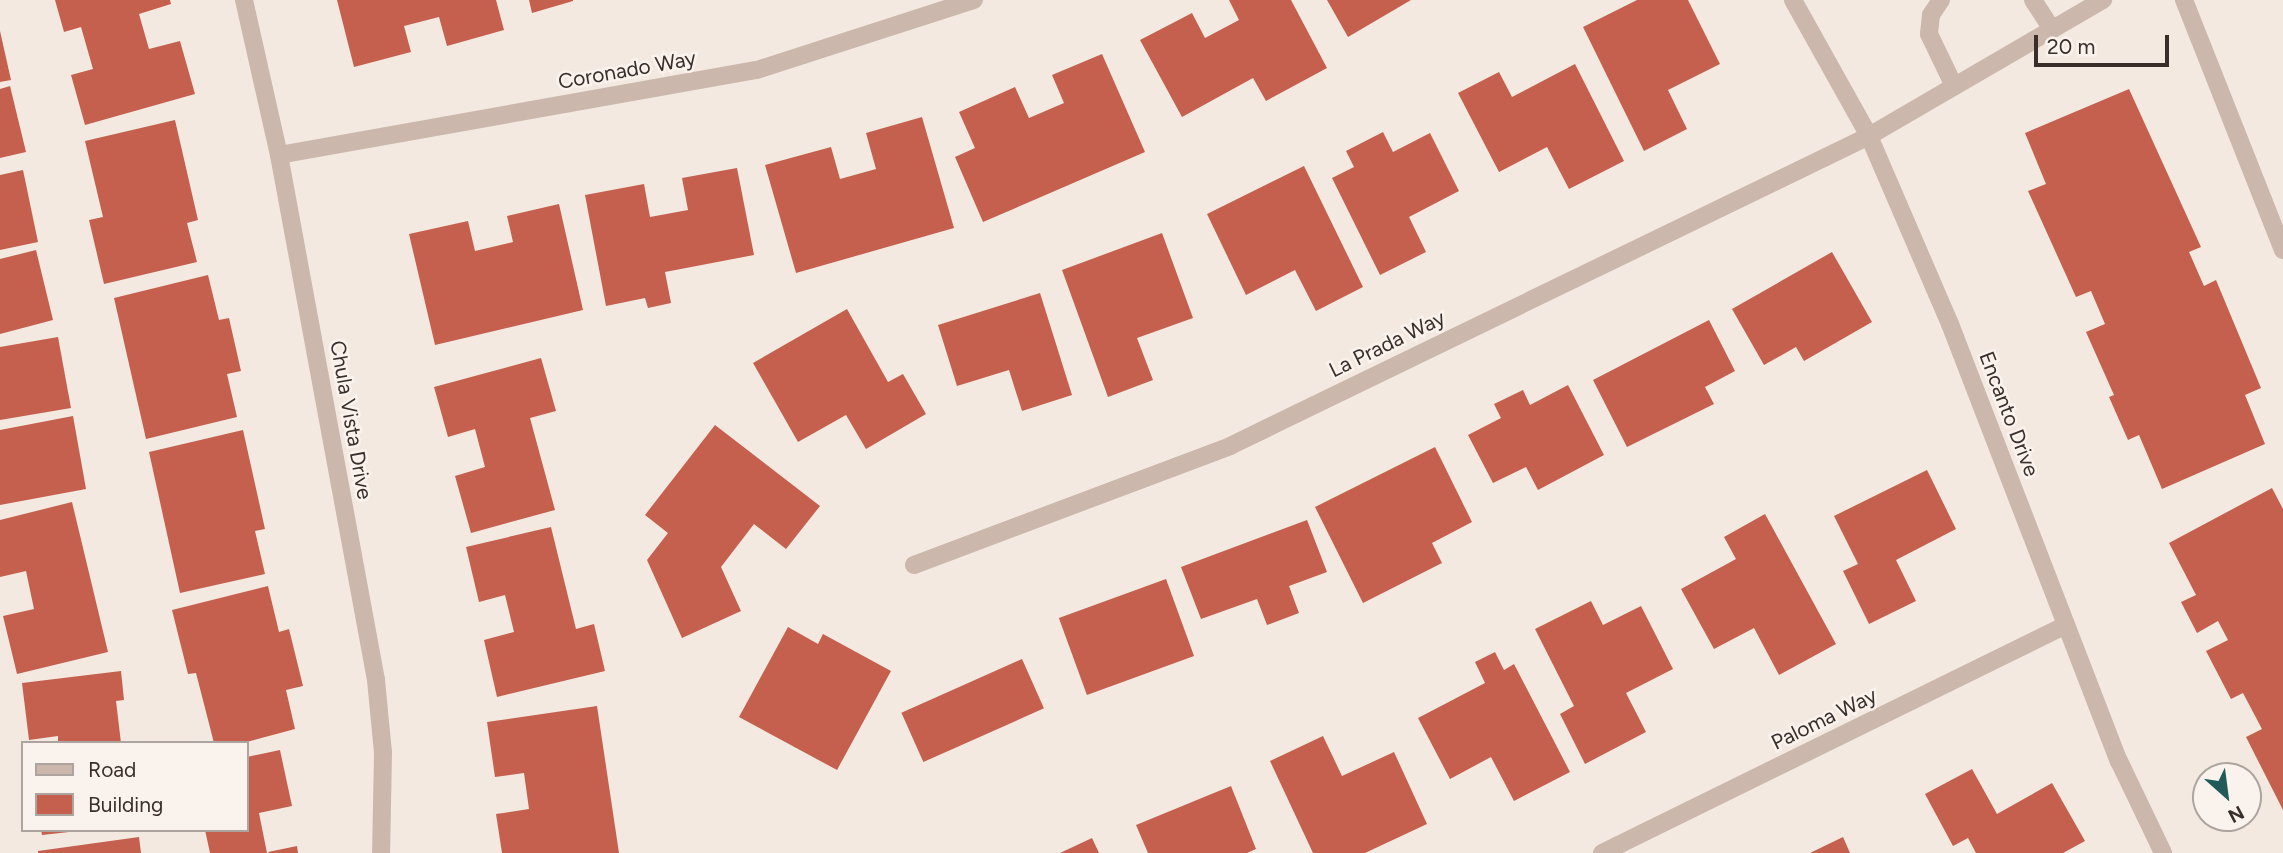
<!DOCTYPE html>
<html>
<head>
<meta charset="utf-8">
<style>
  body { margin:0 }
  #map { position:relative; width:2283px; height:853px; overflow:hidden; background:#f3e9e0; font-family:Figtree,sans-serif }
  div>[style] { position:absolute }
  .building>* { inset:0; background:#c4604d; transform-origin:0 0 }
  .minor>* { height:18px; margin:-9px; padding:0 9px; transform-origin:9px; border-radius:9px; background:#cbb7ac }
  span { translate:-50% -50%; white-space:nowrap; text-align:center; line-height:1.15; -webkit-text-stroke:5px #faf3ed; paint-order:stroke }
  .street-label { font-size:21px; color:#3a2e2b }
  .legend { position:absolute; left:21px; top:741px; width:228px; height:91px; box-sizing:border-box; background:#faf3ed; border:2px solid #ada49f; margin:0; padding:9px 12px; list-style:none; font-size:21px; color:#3a2e2b }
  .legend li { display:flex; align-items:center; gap:14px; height:35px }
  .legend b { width:35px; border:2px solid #ada49f }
  .north { position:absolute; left:2192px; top:762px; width:70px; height:70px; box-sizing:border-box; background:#faf3ed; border:2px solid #ada49f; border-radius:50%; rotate:152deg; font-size:19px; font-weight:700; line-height:28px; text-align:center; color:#3a2e2b }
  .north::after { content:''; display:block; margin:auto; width:24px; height:32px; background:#205b5a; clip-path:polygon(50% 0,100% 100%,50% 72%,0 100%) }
  .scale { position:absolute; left:2034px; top:35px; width:135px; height:32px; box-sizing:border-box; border:4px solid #3a2e2b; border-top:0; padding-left:9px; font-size:21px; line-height:24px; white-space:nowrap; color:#3a2e2b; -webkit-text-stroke:5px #faf3ed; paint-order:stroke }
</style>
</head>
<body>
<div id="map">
  <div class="building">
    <i style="clip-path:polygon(55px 0,170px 0,171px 4px,139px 14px,149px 49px,180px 41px,195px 94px,85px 125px,71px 75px,93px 69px,81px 27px,64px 32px)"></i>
    <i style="clip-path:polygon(337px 0,496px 0,504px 30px,447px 46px,439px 17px,404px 26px,411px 52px,354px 67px)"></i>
    <i style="clip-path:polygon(529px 0,573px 0,573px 1px,532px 13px)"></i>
    <i style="clip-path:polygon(1229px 0,1291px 0,1327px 68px,1266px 101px,1253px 78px,1182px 117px,1140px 40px,1192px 13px,1205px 38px,1239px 20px)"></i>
    <i style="clip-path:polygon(1327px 0,1411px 0,1348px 37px)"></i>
    <i style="clip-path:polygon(1637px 0,1688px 0,1720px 64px,1668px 90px,1687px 129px,1644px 151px,1583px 27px)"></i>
    <i style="clip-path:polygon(0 31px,11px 80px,0 82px)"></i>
    <i style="clip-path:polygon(1102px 54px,1145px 152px,983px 222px,955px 157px,975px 148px,959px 112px,1015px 87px,1029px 118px,1064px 103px,1052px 75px)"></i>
    <i style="clip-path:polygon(1575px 64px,1624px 161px,1569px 189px,1547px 147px,1499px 172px,1458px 93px,1499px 72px,1512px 97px)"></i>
    <i style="clip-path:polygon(10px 86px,26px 152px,0 158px,0 89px)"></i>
    <i style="clip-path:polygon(2129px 89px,2201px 247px,2189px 252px,2204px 286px,2216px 280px,2261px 388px,2245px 395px,2265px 444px,2162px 489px,2139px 435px,2128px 440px,2109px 397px,2114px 395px,2086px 332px,2105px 324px,2091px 291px,2076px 297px,2028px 191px,2046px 184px,2025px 133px)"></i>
    <i style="clip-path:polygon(922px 117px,954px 228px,796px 273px,765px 165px,831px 147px,840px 179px,876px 169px,866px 133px)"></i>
    <i style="clip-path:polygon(175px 120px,198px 220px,187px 223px,197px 262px,104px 284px,89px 220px,103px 217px,85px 141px)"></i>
    <i style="clip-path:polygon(1383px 132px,1393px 152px,1430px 133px,1459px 191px,1409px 217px,1426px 252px,1380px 275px,1332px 178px,1354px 167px,1346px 151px)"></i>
    <i style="clip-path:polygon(1304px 166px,1363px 287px,1316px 311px,1295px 270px,1246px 295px,1207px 214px)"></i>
    <i style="clip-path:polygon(737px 168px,754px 255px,665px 272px,671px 303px,648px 308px,645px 298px,606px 306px,585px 195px,644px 184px,650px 217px,688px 210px,682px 178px)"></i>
    <i style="clip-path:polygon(23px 170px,38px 242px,0 250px,0 175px)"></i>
    <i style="clip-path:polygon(559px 204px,583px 310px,435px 345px,409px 234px,468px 221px,475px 251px,513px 242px,507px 216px)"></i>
    <i style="clip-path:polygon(1162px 233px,1193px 318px,1137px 338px,1153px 380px,1108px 397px,1062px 270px)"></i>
    <i style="clip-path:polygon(36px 250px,53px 320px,0 334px,0 259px)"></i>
    <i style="clip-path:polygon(1832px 252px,1872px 322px,1804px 361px,1796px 347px,1764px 365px,1732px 309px)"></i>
    <i style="clip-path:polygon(208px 275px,219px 320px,229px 318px,241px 371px,227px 374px,237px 417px,146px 439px,114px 298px)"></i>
    <i style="clip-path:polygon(1040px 293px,1072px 395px,1022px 411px,1009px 370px,957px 386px,938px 325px)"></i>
    <i style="clip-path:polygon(847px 309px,888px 382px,903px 374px,926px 414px,866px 449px,846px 415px,798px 442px,753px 363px)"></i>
    <i style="clip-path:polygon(1709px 320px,1735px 371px,1705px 387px,1714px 404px,1627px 447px,1593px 380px)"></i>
    <i style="clip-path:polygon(58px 337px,71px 408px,0 420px,0 347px)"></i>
    <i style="clip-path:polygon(541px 358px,556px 411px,530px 418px,555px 510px,471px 533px,455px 476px,485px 467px,475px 429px,448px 437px,434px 387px)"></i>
    <i style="clip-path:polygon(1568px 385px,1604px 455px,1538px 490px,1526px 467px,1493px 483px,1468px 435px,1501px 418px,1494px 404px,1523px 390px,1530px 405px)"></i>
    <i style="clip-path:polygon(73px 416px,86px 489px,0 505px,0 430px)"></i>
    <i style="clip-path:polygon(715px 425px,820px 506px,786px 549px,754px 524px,721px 567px,741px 611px,682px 638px,647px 560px,668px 533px,645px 515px)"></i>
    <i style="clip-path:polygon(243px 430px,265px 529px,255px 531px,265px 574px,180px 593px,149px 452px)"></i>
    <i style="clip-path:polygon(1435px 447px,1472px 522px,1432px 543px,1442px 563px,1363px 603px,1315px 507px)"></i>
    <i style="clip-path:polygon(1927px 470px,1956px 529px,1896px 560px,1916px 601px,1869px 624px,1843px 571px,1858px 564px,1834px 516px)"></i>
    <i style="clip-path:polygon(2272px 488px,2283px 509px,2283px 810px,2246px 737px,2262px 729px,2243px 693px,2231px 699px,2206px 651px,2228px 640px,2218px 621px,2197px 633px,2181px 602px,2196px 595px,2169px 543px)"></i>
    <i style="clip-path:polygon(72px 502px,108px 652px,17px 674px,3px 616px,34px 609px,26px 571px,0 577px,0 520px)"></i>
    <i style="clip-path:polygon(1765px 514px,1836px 644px,1779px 675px,1754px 628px,1714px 649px,1681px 589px,1736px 559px,1724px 537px)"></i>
    <i style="clip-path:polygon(1307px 520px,1327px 572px,1289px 586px,1299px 613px,1267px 625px,1257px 599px,1201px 619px,1181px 567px)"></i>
    <i style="clip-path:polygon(551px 527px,576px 629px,594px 624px,605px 671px,497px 697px,484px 640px,514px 632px,505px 595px,479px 602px,466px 547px)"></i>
    <i style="left:1166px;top:579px;width:82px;height:114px;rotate:70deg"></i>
    <i style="clip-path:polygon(268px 586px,279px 632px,289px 629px,303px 686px,286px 690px,295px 729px,243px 743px,214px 743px,196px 673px,188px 674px,172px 610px)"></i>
    <i style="clip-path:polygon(1591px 601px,1603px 625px,1641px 606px,1673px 669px,1626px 693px,1646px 732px,1585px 764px,1560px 714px,1574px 706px,1535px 629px)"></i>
    <i style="clip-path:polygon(788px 627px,818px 644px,823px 634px,891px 671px,837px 770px,739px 717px)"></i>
    <i style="clip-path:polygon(1495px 652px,1504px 670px,1514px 664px,1570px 772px,1514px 801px,1491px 757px,1450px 779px,1418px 718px,1485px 683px,1475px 662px)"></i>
    <i style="left:1022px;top:659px;width:54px;height:132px;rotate:66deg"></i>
    <i style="clip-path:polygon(121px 671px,124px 700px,116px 701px,121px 743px,58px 743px,58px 736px,29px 740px,22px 683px)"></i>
    <i style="clip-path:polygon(597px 706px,619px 853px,502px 853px,496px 814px,529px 809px,524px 773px,495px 777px,487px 722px)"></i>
    <i style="clip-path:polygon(1323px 736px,1342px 776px,1394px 752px,1427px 824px,1365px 853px,1313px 853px,1270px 761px)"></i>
    <i style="clip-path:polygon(280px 750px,292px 806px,259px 813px,267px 853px,210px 853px,205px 830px,247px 830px,247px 757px)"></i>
    <i style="clip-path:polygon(1972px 769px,1997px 814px,2052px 783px,2085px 841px,2063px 853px,1976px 853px,1968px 838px,1953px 846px,1925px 794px)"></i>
    <i style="clip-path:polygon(1231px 786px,1256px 849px,1247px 853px,1148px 853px,1136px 825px)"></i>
    <i style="clip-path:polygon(41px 830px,69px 830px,69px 832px,42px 835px)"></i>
    <i style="clip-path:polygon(139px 837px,141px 853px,38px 853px,38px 851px)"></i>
    <i style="clip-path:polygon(1843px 837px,1850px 853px,1810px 853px)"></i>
    <i style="clip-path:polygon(1092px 838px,1099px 853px,1060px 853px)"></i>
    <i style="clip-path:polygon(297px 846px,298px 853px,269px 853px,268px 852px)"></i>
  </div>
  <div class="minor">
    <i style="left:244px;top:0;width:159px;rotate:77.3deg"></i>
    <i style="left:279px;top:155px;width:534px;rotate:79.53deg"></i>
    <i style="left:376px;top:680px;width:73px;rotate:84.5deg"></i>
    <i style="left:383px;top:753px;width:100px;rotate:91.1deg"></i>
    <i style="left:1793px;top:0;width:156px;rotate:60.8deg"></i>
    <i style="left:1869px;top:136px;width:205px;rotate:66.7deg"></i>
    <i style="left:1950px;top:324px;width:469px;rotate:68.9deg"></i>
    <i style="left:2119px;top:761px;width:102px;rotate:64.4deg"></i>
    <i style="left:1941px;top:0;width:18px;rotate:124deg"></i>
    <i style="left:1931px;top:15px;width:19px;rotate:96deg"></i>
    <i style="left:1929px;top:34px;width:58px;rotate:64.3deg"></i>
    <i style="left:2033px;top:0;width:35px;rotate:57deg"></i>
    <i style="left:2184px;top:0;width:269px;rotate:68.4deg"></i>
    <i style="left:279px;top:155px;width:485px;rotate:-10.1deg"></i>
    <i style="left:757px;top:70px;width:228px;rotate:-17.9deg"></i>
    <i style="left:914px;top:565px;width:338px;rotate:-20.6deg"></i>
    <i style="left:1230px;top:446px;width:710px;rotate:-25.88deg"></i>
    <i style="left:1869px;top:136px;width:271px;rotate:-30.2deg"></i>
    <i style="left:1602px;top:853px;width:517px;rotate:-26.17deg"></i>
  </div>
  <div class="street-label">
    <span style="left:627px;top:70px;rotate:-10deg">Coronado Way</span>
    <span style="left:1387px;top:344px;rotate:-26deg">La Prada Way</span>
    <span style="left:2009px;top:414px;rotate:69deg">Encanto Drive</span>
    <span style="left:351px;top:420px;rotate:80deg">Chula Vista Drive</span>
    <span style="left:1824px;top:719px;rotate:-26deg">Paloma Way</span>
  </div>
  <ul class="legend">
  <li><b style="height:9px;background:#cbb7ac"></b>Road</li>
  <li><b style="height:19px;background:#c4604d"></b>Building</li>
  </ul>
  <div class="north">N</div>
  <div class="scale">20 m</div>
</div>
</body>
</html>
